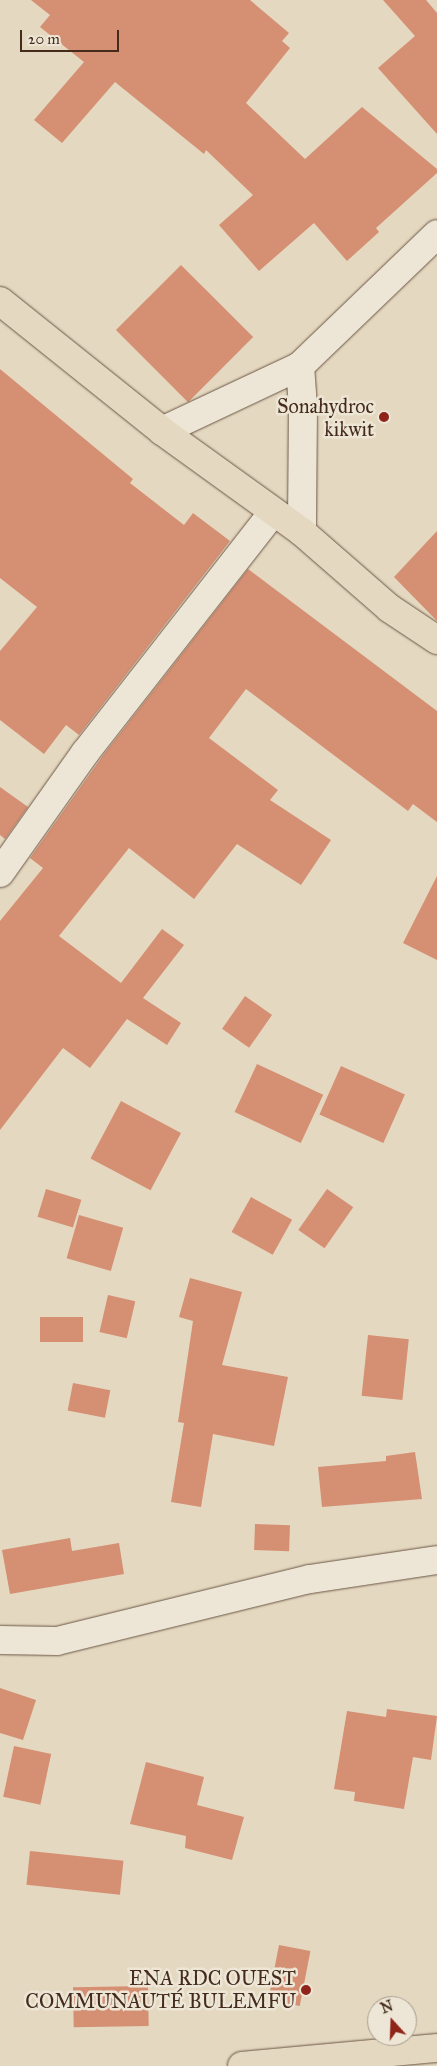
<!DOCTYPE html>
<html>
<head>
<meta charset="utf-8">
<style>
  body { margin:0 }
  #map { position:relative; width:437px; height:2066px; overflow:hidden; background:#e4d8c0; font-family:"IM FELL Great Primer",serif }
  div>[style] { position:absolute }
  .building>* { inset:0; background:#d58f73; transform-origin:0 0 }
  .roads { filter:drop-shadow(0 0 1px #6c5645) drop-shadow(0 0 1px #6c5645) }
  .minor>* { height:28px; margin:-14px; padding:0 14px; transform-origin:14px; border-radius:14px; background:#ede6d6 }
  .major>* { height:28px; margin:-14px; padding:0 14px; transform-origin:14px; border-radius:14px; background:#e4d8c0 }
  .highway>* { height:28px; margin:-14px; padding:0 14px; transform-origin:14px; border-radius:14px; background:#e4d8c0 }
  .dots>* { width:14px; height:14px; translate:-50% -50%; box-sizing:border-box; border:2px solid #ede6d6; border-radius:50% }
  span { translate:-50% -50%; white-space:nowrap; text-align:center; line-height:1.15; -webkit-text-stroke:5px #ede6d6; paint-order:stroke }
  .poi-label { font-size:20px; color:#442b1c }
  .right { translate:-100% -50%; text-align:right }
  .north { position:absolute; left:367px; top:1996px; width:50px; height:50px; box-sizing:border-box; background:#ede6d6; border:1px solid #a99b8c; border-radius:50%; rotate:340deg; font-size:14px; font-weight:700; line-height:20px; text-align:center; color:#442b1c }
  .north::after { content:''; display:block; margin:auto; width:18px; height:22px; background:#8f2418; clip-path:polygon(50% 0,100% 100%,50% 72%,0 100%) }
  .scale { position:absolute; left:20px; top:30px; width:99px; height:22px; box-sizing:border-box; border:2px solid #442b1c; border-top:0; padding-left:6px; font-size:15px; line-height:18px; white-space:nowrap; color:#442b1c; -webkit-text-stroke:4px #ede6d6; paint-order:stroke }
</style>
</head>
<body>
<div id="map">
  <div class="building">
    <i style="clip-path:polygon(31px 0,250px 0,289px 33px,282px 41px,290px 48px,246px 103px,305px 159px,362px 107px,437px 169px,437px 173px,376px 228px,379px 232px,347px 261px,314px 223px,259px 271px,219px 225px,253px 195px,206px 150px,204px 154px,115px 82px,62px 143px,34px 120px,84px 62px,40px 27px,50px 15px)"></i>
    <i style="clip-path:polygon(383px 0,426px 0,437px 13px,437px 134px,378px 68px,415px 36px)"></i>
    <i style="left:181px;top:265px;width:102px;height:92px;rotate:45deg"></i>
    <i style="clip-path:polygon(0 369px,133px 479px,130px 483px,184px 525px,193px 513px,230px 541px,79px 735px,66px 725px,44px 754px,0 720px,0 651px,37px 607px,0 578px)"></i>
    <i style="clip-path:polygon(437px 531px,437px 621px,394px 577px)"></i>
    <i style="clip-path:polygon(248px 569px,437px 711px,437px 822px,413px 804px,408px 811px,246px 689px,209px 738px,278px 790px,270px 800px,331px 840px,301px 885px,237px 844px,194px 899px,129px 848px,59px 936px,121px 983px,162px 929px,184px 945px,143px 998px,181px 1023px,167px 1045px,127px 1019px,90px 1068px,63px 1048px,0 1130px,0 921px,43px 868px,30px 858px,104px 754px)"></i>
    <i style="clip-path:polygon(0 787px,28px 807px,5px 839px,0 835px)"></i>
    <i style="clip-path:polygon(437px 876px,437px 960px,403px 943px)"></i>
    <i style="left:245px;top:996px;width:33px;height:40px;rotate:35deg"></i>
    <i style="left:257px;top:1064px;width:73px;height:53px;rotate:25deg"></i>
    <i style="left:341px;top:1066px;width:70px;height:53px;rotate:24deg"></i>
    <i style="left:121px;top:1101px;width:68px;height:65px;rotate:28deg"></i>
    <i style="left:46px;top:1189px;width:37px;height:29px;rotate:17deg"></i>
    <i style="left:327px;top:1189px;width:32px;height:50px;rotate:35deg"></i>
    <i style="left:251px;top:1197px;width:47px;height:40px;rotate:29deg"></i>
    <i style="left:79px;top:1215px;width:46px;height:45px;rotate:16deg"></i>
    <i style="clip-path:polygon(190px 1278px,242px 1292px,222px 1365px,288px 1377px,274px 1446px,213px 1434px,201px 1507px,171px 1502px,184px 1423px,178px 1422px,193px 1321px,179px 1317px)"></i>
    <i style="left:108px;top:1295px;width:28px;height:38px;rotate:13deg"></i>
    <i style="left:40px;top:1317px;width:43px;height:25px"></i>
    <i style="left:368px;top:1335px;width:41px;height:61px;rotate:6deg"></i>
    <i style="left:73px;top:1383px;width:38px;height:28px;rotate:11deg"></i>
    <i style="clip-path:polygon(415px 1452px,422px 1499px,322px 1507px,318px 1467px,386px 1461px,386px 1456px)"></i>
    <i style="left:255px;top:1524px;width:35px;height:26px;rotate:2deg"></i>
    <i style="clip-path:polygon(70px 1538px,72px 1551px,119px 1543px,124px 1574px,10px 1594px,2px 1550px)"></i>
    <i style="clip-path:polygon(0 1688px,36px 1700px,23px 1740px,0 1733px)"></i>
    <i style="clip-path:polygon(387px 1709px,437px 1716px,431px 1760px,413px 1757px,404px 1809px,354px 1801px,355px 1792px,334px 1789px,347px 1711px,386px 1717px)"></i>
    <i style="left:14px;top:1746px;width:38px;height:52px;rotate:12deg"></i>
    <i style="clip-path:polygon(146px 1762px,204px 1777px,197px 1805px,244px 1817px,232px 1860px,185px 1848px,186px 1836px,130px 1824px)"></i>
    <i style="left:30px;top:1851px;width:94px;height:34px;rotate:6deg"></i>
    <i style="left:279px;top:1945px;width:32px;height:56px;rotate:11deg"></i>
    <i style="left:148px;top:1986px;width:40px;height:75px;rotate:89deg"></i>
  </div>
  <div class="roads">
    <div class="minor">
      <i style="left:300px;top:366px;width:41px;rotate:85.8deg"></i>
      <i style="left:303px;top:407px;width:125px;rotate:90.5deg"></i>
      <i style="left:162px;top:431px;width:153px;rotate:-25.2deg"></i>
      <i style="left:300px;top:366px;width:190px;rotate:-43.9deg"></i>
      <i style="left:0;top:873px;width:147px;rotate:-54.7deg"></i>
      <i style="left:85px;top:753px;width:306px;rotate:-52deg"></i>
      <i style="left:0;top:1640px;width:57px;rotate:1deg"></i>
      <i style="left:57px;top:1641px;width:260px;rotate:-13.8deg"></i>
      <i style="left:310px;top:1579px;width:128px;rotate:-8.5deg"></i>
    </div>
    <div class="major">
      <i style="left:242px;top:2066px;width:196px;rotate:-5.3deg"></i>
    </div>
    <div class="highway">
      <i style="left:0;top:301px;width:208px;rotate:38.7deg"></i>
      <i style="left:162px;top:431px;width:173px;rotate:35.8deg"></i>
      <i style="left:302px;top:532px;width:116px;rotate:41.1deg"></i>
      <i style="left:389px;top:608px;width:58px;rotate:33.7deg"></i>
    </div>
  </div>
  <div class="dots">
    <i style="left:384px;top:417px;background:#8f2418"></i>
    <i style="left:306px;top:1990px;background:#8f2418"></i>
  </div>
  <div class="poi-label">
    <span class="right" style="left:374px;top:418px">Sonahydroc<br>kikwit</span>
    <span class="right" style="left:296px;top:1990px">ENA RDC OUEST<br>COMMUNAUTÉ BULEMFU</span>
  </div>
  <div class="north">N</div>
  <div class="scale">20 m</div>
</div>
</body>
</html>
